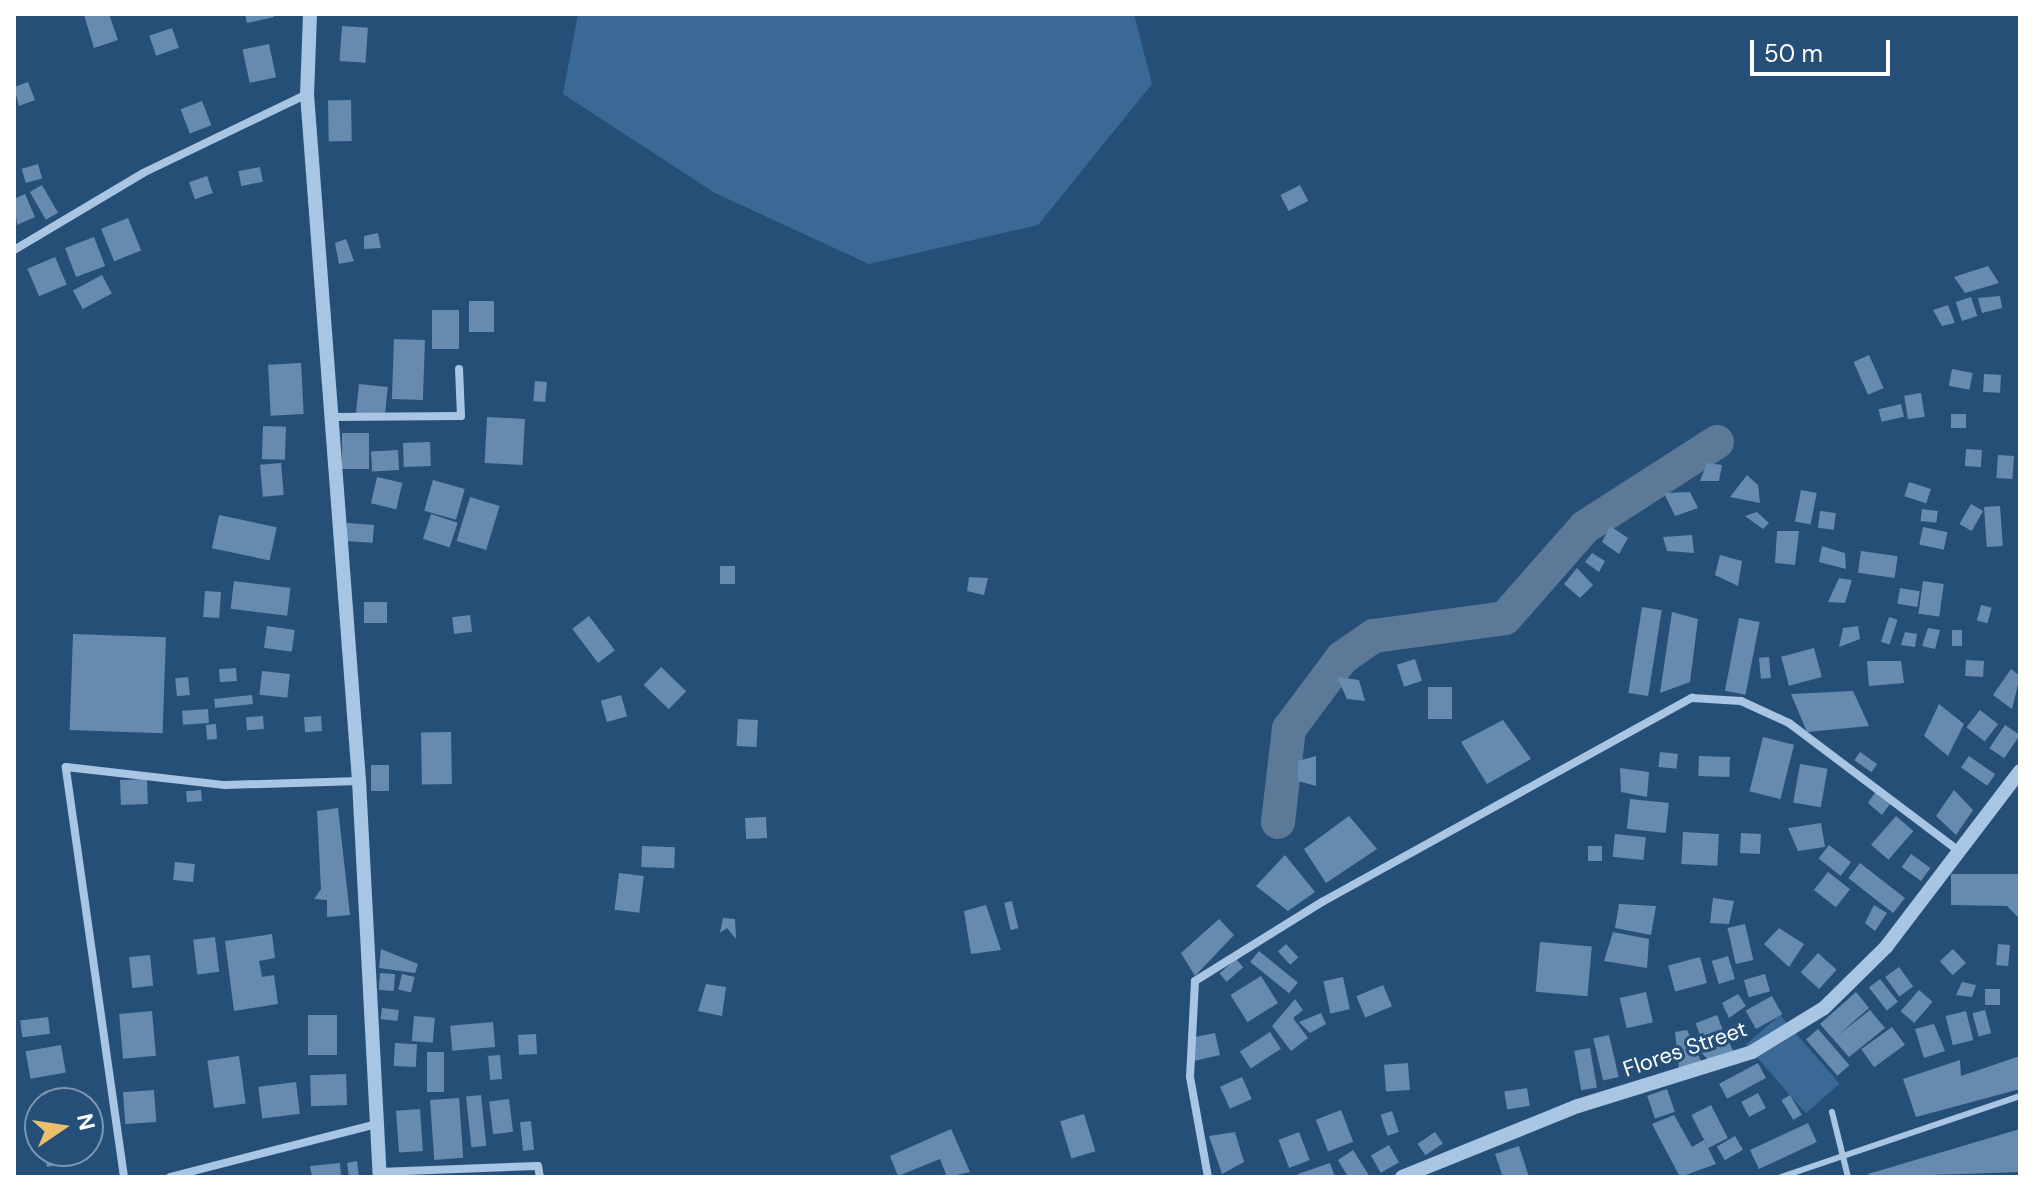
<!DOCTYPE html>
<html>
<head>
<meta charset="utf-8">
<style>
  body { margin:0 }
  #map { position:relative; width:2034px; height:1191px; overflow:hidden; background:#264f78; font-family:"DM Sans",sans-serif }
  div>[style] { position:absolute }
  .green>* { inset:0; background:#3a6995; transform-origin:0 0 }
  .river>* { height:34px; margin:-17px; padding:0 17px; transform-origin:17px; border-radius:17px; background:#5c7a98 }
  .building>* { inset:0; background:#668bae; transform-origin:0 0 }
  .service>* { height:6px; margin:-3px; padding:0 3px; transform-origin:3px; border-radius:3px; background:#a8c6e3 }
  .minor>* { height:8px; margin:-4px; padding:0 4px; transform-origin:4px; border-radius:4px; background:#a8c6e3 }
  .tertiary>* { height:14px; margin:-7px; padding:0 7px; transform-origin:7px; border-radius:7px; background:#a8c6e3 }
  span { translate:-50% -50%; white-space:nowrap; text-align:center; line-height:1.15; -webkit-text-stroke:6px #264f78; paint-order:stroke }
  .street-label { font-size:22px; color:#fff }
  .frame { position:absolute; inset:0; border:16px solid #fff; pointer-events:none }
  .north { position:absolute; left:24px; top:1087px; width:80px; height:80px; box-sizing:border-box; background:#264f78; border:2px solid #7d95ae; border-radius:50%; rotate:77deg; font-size:22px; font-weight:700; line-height:32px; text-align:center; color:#fff }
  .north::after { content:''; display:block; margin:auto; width:28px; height:36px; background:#ebbf6e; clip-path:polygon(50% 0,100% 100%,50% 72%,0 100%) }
  .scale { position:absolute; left:1750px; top:40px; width:140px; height:36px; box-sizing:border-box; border:4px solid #fff; border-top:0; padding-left:10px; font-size:24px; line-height:28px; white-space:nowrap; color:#fff; -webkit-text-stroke:6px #264f78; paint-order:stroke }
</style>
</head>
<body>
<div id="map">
  <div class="green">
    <i style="clip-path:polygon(578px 14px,1134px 14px,1152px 84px,1038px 225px,869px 264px,715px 193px,563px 94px)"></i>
    <i style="left:1780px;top:1015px;width:91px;height:45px;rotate:49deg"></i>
  </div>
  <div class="river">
    <i style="left:1278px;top:822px;width:94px;rotate:-83.3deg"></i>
    <i style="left:1289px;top:729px;width:89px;rotate:-53.3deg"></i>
    <i style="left:1342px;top:658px;width:39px;rotate:-35deg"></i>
    <i style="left:1374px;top:636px;width:132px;rotate:-7.8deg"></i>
    <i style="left:1505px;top:618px;width:121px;rotate:-48.7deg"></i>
    <i style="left:1585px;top:527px;width:157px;rotate:-32.8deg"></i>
  </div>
  <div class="building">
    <i style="clip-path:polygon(109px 14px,118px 40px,94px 48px,84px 15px)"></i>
    <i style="clip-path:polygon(245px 14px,273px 14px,274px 17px,247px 23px)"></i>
    <i style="left:342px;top:26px;width:26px;height:35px;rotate:4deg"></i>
    <i style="left:172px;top:28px;width:21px;height:24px;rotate:71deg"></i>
    <i style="left:269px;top:44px;width:34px;height:27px;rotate:78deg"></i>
    <i style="clip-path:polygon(28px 82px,35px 100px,19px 106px,14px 87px)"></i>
    <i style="left:351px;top:100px;width:41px;height:23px;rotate:89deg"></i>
    <i style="left:202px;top:101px;width:26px;height:23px;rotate:69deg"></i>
    <i style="left:38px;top:164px;width:15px;height:17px;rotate:74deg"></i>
    <i style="left:260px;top:167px;width:15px;height:22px;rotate:79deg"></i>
    <i style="left:207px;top:176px;width:18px;height:19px;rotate:71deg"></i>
    <i style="left:42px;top:185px;width:32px;height:14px;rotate:60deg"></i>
    <i style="left:1300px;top:185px;width:18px;height:22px;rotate:63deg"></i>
    <i style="clip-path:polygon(25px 194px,35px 217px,17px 225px,14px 199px)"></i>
    <i style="left:128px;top:218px;width:35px;height:29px;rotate:68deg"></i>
    <i style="clip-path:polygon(378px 233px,381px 248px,364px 249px,364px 236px)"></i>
    <i style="left:94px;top:237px;width:31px;height:31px;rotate:69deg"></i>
    <i style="clip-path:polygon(346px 239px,354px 261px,339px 264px,335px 243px)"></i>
    <i style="left:55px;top:257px;width:30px;height:30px;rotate:67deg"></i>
    <i style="clip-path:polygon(1988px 266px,1999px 283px,1965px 293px,1954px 277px)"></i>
    <i style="left:102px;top:275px;width:21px;height:33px;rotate:62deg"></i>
    <i style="clip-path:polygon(2000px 296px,2002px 308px,1982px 313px,1978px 298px)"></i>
    <i style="left:1971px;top:297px;width:20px;height:16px;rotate:72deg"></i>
    <i style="left:469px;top:301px;width:25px;height:31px"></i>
    <i style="clip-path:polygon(1948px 305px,1955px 323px,1942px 326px,1933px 310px)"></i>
    <i style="left:432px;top:310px;width:27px;height:39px"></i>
    <i style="left:394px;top:339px;width:31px;height:60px;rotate:2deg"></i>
    <i style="left:1869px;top:355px;width:36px;height:17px;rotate:66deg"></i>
    <i style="left:301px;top:363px;width:51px;height:33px;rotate:87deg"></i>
    <i style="left:1952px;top:369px;width:21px;height:17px;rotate:11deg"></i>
    <i style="left:1984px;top:374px;width:17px;height:18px;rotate:3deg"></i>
    <i style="left:535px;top:381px;width:12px;height:20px;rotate:5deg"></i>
    <i style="left:359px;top:384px;width:29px;height:30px;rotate:6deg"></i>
    <i style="left:1921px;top:393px;width:24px;height:17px;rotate:81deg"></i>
    <i style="left:1901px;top:404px;width:13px;height:23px;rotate:77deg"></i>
    <i style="left:1966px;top:414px;width:14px;height:15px;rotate:90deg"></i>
    <i style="left:487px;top:417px;width:38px;height:46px;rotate:3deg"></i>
    <i style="left:263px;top:426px;width:23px;height:33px;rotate:2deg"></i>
    <i style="left:369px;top:433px;width:36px;height:27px;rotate:90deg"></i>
    <i style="left:430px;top:442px;width:24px;height:27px;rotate:88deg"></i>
    <i style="left:1966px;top:449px;width:16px;height:17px;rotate:4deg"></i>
    <i style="left:398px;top:450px;width:20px;height:27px;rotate:87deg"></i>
    <i style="left:1998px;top:455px;width:16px;height:23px;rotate:4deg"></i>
    <i style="left:281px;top:463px;width:32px;height:21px;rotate:85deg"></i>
    <i style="clip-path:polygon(1707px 463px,1722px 465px,1719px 481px,1700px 481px)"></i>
    <i style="clip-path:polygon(1747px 475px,1758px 485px,1760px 503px,1730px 497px)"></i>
    <i style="left:377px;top:477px;width:26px;height:27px;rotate:13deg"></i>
    <i style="left:433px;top:480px;width:33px;height:32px;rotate:16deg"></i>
    <i style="left:1909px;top:482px;width:23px;height:15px;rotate:18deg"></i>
    <i style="left:1801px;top:490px;width:16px;height:32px;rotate:11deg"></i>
    <i style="clip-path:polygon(1690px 492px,1698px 508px,1675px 516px,1664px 493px)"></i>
    <i style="left:470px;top:497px;width:31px;height:46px;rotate:17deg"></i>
    <i style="left:1971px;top:504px;width:14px;height:23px;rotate:30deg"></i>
    <i style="left:2000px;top:506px;width:40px;height:16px;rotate:86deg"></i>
    <i style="left:1922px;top:509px;width:16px;height:12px;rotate:7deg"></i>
    <i style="left:1820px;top:511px;width:16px;height:17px;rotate:7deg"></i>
    <i style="clip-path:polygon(1757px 512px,1769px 523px,1763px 529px,1745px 516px)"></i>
    <i style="left:431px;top:514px;width:28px;height:26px;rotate:18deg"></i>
    <i style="left:219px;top:515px;width:59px;height:34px;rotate:12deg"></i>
    <i style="left:347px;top:523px;width:27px;height:18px;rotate:4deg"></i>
    <i style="clip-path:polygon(1610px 526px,1628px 538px,1619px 554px,1602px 542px)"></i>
    <i style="left:1923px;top:527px;width:25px;height:18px;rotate:12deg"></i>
    <i style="clip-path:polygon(1777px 531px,1799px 531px,1795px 565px,1775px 563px)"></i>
    <i style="clip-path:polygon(1692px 535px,1694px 553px,1667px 551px,1663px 537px)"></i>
    <i style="clip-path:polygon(1822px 546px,1845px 553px,1846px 569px,1819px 562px)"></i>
    <i style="left:1861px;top:551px;width:37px;height:22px;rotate:8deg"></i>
    <i style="clip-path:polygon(1592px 553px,1605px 561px,1599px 572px,1585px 562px)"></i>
    <i style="clip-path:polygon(1720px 555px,1742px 561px,1738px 586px,1715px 575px)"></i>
    <i style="left:720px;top:566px;width:15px;height:18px"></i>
    <i style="clip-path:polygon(1577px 568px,1593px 585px,1580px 598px,1564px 584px)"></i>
    <i style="clip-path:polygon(969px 577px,988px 578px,984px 595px,967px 591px)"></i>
    <i style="clip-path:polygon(1839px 578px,1852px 580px,1845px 603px,1828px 602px)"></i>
    <i style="left:234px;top:581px;width:57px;height:28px;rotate:7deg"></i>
    <i style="left:1923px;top:581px;width:21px;height:33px;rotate:8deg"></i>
    <i style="left:1900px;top:588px;width:20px;height:16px;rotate:9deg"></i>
    <i style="left:205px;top:591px;width:16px;height:26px;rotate:4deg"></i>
    <i style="left:364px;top:602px;width:23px;height:21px"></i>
    <i style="left:1981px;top:605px;width:11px;height:16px;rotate:15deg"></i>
    <i style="left:1642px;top:607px;width:20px;height:87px;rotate:9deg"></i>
    <i style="clip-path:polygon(1672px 612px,1698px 619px,1690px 682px,1660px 693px)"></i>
    <i style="left:470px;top:615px;width:17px;height:18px;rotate:83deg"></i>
    <i style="left:589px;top:616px;width:43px;height:21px;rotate:53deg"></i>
    <i style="left:1889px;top:617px;width:9px;height:26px;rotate:18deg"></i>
    <i style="left:1739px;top:618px;width:21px;height:74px;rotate:11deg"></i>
    <i style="left:267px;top:626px;width:28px;height:22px;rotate:8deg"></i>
    <i style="clip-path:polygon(1858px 626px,1860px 639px,1839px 647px,1843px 628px)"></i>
    <i style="clip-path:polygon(1928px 628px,1940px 630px,1935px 649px,1922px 646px)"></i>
    <i style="left:1952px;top:630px;width:10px;height:16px"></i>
    <i style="clip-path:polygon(1905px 632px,1917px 634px,1915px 647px,1901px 645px)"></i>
    <i style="left:73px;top:634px;width:93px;height:96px;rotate:2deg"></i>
    <i style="left:1814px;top:648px;width:30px;height:34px;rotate:75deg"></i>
    <i style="left:1769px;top:657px;width:21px;height:10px;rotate:85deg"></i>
    <i style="left:1415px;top:659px;width:23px;height:19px;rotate:72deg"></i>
    <i style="left:1966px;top:660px;width:18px;height:16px;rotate:3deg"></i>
    <i style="clip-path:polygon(1867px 661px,1901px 661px,1904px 683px,1869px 686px)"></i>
    <i style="left:661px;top:667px;width:35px;height:25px;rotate:44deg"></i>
    <i style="left:236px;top:668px;width:13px;height:17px;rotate:86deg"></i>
    <i style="clip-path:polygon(2011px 669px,2020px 676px,2012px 709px,1993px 695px)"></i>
    <i style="left:262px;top:671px;width:28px;height:24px;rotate:6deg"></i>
    <i style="left:188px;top:677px;width:18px;height:13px;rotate:84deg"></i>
    <i style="clip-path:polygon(1337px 677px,1359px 680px,1365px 701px,1347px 699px)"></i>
    <i style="left:1452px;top:687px;width:32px;height:24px;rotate:90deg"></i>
    <i style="clip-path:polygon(1853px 691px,1869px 726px,1807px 732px,1791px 694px)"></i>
    <i style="left:252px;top:695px;width:9px;height:38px;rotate:84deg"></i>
    <i style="left:621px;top:695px;width:22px;height:21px;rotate:74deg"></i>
    <i style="clip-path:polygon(1939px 704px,1964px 724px,1948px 756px,1924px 736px)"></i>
    <i style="left:208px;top:709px;width:14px;height:26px;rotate:86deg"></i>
    <i style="left:1980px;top:710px;width:23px;height:22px;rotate:38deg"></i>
    <i style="left:263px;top:716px;width:13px;height:17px;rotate:86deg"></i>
    <i style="left:321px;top:716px;width:15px;height:17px;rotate:86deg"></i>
    <i style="left:738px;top:719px;width:20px;height:27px;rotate:3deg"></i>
    <i style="clip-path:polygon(1503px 720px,1531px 759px,1487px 784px,1461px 742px)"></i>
    <i style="left:216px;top:724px;width:15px;height:10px;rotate:86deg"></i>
    <i style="left:2005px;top:725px;width:18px;height:28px;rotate:34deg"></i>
    <i style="left:451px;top:732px;width:52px;height:30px;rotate:89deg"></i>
    <i style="left:1763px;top:737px;width:32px;height:56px;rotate:14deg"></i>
    <i style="left:1660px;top:752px;width:18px;height:15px;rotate:6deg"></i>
    <i style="left:1860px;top:752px;width:21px;height:10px;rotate:35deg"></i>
    <i style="clip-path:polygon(1316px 756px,1316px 786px,1298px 781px,1298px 761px)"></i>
    <i style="left:1699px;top:756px;width:31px;height:20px;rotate:2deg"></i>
    <i style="left:1969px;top:756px;width:32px;height:14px;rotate:35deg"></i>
    <i style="left:1800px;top:764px;width:28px;height:39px;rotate:10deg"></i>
    <i style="left:371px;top:765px;width:18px;height:26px"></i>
    <i style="clip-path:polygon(1620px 768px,1649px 772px,1647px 797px,1621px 792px)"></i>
    <i style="left:147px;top:779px;width:25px;height:27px;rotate:88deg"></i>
    <i style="left:201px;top:790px;width:11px;height:15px;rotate:85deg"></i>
    <i style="clip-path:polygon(1954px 790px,1973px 810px,1956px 835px,1936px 816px)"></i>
    <i style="clip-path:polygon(1876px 791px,1892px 801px,1882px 815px,1868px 803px)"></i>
    <i style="left:1630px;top:799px;width:39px;height:30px;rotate:6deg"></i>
    <i style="clip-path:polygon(338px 808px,350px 915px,327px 917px,327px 900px,314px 899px,321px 889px,317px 811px)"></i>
    <i style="clip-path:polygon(1349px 816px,1377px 849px,1326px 883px,1304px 849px)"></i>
    <i style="left:1896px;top:816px;width:23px;height:38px;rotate:41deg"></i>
    <i style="left:766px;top:817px;width:21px;height:21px;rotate:87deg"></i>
    <i style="clip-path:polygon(1821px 823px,1825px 847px,1798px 851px,1788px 828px)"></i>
    <i style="left:1683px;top:832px;width:36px;height:32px;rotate:3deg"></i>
    <i style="left:1741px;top:833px;width:20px;height:20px;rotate:3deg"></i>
    <i style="left:1615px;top:834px;width:31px;height:23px;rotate:6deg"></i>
    <i style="left:1829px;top:845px;width:28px;height:17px;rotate:38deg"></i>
    <i style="left:642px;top:846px;width:33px;height:21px;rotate:2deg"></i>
    <i style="left:1588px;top:846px;width:14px;height:15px"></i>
    <i style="left:1911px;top:854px;width:24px;height:16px;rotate:36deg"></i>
    <i style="clip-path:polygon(1285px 855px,1315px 892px,1288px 911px,1256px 886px)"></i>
    <i style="left:175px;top:862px;width:20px;height:18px;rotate:6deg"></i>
    <i style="left:1860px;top:863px;width:57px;height:19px;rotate:38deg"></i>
    <i style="left:1828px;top:872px;width:28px;height:23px;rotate:38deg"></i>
    <i style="left:619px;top:873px;width:25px;height:37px;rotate:7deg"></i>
    <i style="clip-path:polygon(1951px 874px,2020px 874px,2020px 919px,2007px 906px,1951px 905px)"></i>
    <i style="clip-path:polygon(1713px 898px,1734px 901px,1729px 924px,1710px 923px)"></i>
    <i style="left:1012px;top:901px;width:28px;height:8px;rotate:77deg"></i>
    <i style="clip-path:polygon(1619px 904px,1656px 906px,1651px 935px,1615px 928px)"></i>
    <i style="clip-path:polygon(986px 905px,1001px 950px,971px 954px,964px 911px)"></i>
    <i style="clip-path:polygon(1874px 905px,1887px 913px,1875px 931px,1865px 923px)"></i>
    <i style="clip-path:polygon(723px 918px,735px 919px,736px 939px,727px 928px,720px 933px)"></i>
    <i style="clip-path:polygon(1219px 919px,1234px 935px,1195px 976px,1181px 953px)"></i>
    <i style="left:1745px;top:924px;width:37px;height:18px;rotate:77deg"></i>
    <i style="clip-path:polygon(1779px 928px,1804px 944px,1789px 967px,1764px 944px)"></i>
    <i style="clip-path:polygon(1613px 932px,1649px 939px,1647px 968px,1604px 961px)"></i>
    <i style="clip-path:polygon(272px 934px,275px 958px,259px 961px,262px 977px,274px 975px,278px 1004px,234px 1011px,225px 941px)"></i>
    <i style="left:215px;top:937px;width:35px;height:22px;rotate:83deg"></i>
    <i style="left:1540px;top:942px;width:52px;height:50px;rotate:5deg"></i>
    <i style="left:1286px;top:944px;width:18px;height:11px;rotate:47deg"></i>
    <i style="left:1998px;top:944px;width:12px;height:21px;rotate:5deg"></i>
    <i style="clip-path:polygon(381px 949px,418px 964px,415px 973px,379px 968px)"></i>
    <i style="left:1953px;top:949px;width:19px;height:18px;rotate:47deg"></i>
    <i style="left:1259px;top:951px;width:50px;height:14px;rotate:39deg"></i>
    <i style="left:1818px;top:953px;width:25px;height:26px;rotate:42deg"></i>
    <i style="left:150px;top:955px;width:31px;height:21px;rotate:84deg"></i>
    <i style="left:1728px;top:956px;width:24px;height:17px;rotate:73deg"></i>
    <i style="left:1700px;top:957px;width:27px;height:33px;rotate:75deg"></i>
    <i style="left:1236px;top:959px;width:11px;height:22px;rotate:49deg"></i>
    <i style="left:1899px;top:967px;width:24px;height:17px;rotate:54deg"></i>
    <i style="left:380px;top:973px;width:15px;height:17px;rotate:4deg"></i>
    <i style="left:402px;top:974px;width:13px;height:16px;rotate:13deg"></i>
    <i style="left:1765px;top:974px;width:18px;height:22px;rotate:74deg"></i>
    <i style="left:1261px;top:976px;width:32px;height:36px;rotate:58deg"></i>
    <i style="left:1343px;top:977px;width:33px;height:20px;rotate:78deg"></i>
    <i style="left:1880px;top:979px;width:29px;height:14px;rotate:52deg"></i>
    <i style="clip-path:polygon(1962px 982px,1976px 985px,1972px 997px,1956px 995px)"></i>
    <i style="clip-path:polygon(706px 984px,726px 987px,722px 1016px,698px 1011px)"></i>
    <i style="left:1383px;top:985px;width:23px;height:29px;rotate:67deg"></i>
    <i style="left:1985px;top:989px;width:15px;height:16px"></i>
    <i style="left:1919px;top:990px;width:18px;height:28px;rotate:41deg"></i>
    <i style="left:1646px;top:992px;width:31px;height:27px;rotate:77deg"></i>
    <i style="clip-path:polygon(1856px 992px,1869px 1008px,1837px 1036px,1870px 1010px,1885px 1028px,1849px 1057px,1820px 1024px)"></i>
    <i style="clip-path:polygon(1738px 994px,1746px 1006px,1729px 1018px,1722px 1003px)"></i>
    <i style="left:1772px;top:996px;width:21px;height:30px;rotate:61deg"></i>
    <i style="clip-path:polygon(1295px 999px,1303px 1010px,1293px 1018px,1308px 1038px,1291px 1051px,1272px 1026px)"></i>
    <i style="left:382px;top:1008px;width:17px;height:11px;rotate:7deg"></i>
    <i style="left:1985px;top:1010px;width:24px;height:13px;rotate:75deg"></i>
    <i style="left:152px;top:1011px;width:45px;height:33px;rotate:85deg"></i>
    <i style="left:1966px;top:1011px;width:30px;height:21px;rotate:76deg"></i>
    <i style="clip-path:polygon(1321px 1013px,1326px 1024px,1310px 1033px,1299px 1022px)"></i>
    <i style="left:308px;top:1015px;width:29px;height:40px"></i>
    <i style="left:1717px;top:1015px;width:22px;height:23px;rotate:69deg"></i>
    <i style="left:414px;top:1016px;width:21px;height:25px;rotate:5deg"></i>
    <i style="left:48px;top:1017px;width:17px;height:28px;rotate:83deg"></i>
    <i style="left:493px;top:1022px;width:25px;height:43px;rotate:85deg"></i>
    <i style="clip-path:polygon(1934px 1024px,1945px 1051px,1924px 1058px,1915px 1029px)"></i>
    <i style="left:1892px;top:1027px;width:22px;height:38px;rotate:54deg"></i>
    <i style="left:1818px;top:1029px;width:48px;height:16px;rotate:49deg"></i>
    <i style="clip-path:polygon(1687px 1030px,1701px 1061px,1679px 1068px,1675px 1032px)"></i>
    <i style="left:1270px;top:1032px;width:20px;height:36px;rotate:57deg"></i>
    <i style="clip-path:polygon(1215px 1033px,1220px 1055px,1194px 1061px,1195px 1037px)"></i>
    <i style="left:536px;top:1034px;width:20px;height:18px;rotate:87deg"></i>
    <i style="left:1609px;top:1035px;width:43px;height:16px;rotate:77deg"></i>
    <i style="clip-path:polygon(1729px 1042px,1734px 1053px,1709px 1061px,1702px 1053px)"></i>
    <i style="left:395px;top:1043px;width:22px;height:23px;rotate:3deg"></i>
    <i style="left:61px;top:1045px;width:28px;height:36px;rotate:80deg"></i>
    <i style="left:1590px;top:1048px;width:40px;height:16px;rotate:80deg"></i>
    <i style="left:427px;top:1052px;width:17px;height:40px"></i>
    <i style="left:500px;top:1055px;width:24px;height:12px;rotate:85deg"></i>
    <i style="left:239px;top:1056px;width:48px;height:32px;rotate:82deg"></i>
    <i style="clip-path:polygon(2020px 1056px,2020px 1089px,1916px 1117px,1903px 1079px,1960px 1060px,1961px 1076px)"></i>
    <i style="left:1408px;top:1063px;width:27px;height:24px;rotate:86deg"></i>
    <i style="left:1758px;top:1063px;width:17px;height:44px;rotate:62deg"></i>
    <i style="left:346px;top:1074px;width:31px;height:36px;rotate:88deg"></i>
    <i style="left:1242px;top:1077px;width:24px;height:24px;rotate:66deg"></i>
    <i style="left:296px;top:1082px;width:32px;height:38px;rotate:83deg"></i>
    <i style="left:1527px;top:1088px;width:18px;height:23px;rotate:81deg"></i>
    <i style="left:1667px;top:1089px;width:24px;height:21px;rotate:71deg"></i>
    <i style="left:154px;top:1090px;width:32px;height:31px;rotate:86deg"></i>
    <i style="left:1758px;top:1093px;width:17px;height:19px;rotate:62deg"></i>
    <i style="left:481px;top:1095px;width:51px;height:15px;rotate:84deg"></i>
    <i style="left:1790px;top:1095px;width:23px;height:10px;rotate:59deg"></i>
    <i style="left:459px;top:1098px;width:60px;height:29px;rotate:86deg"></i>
    <i style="left:509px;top:1099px;width:33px;height:20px;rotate:83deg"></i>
    <i style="left:1711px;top:1105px;width:37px;height:22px;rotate:63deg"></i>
    <i style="left:420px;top:1109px;width:42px;height:24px;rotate:86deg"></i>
    <i style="left:1341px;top:1110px;width:34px;height:27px;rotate:69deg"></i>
    <i style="left:1392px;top:1111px;width:22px;height:12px;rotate:72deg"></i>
    <i style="left:1084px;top:1114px;width:39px;height:25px;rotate:73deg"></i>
    <i style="clip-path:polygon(1674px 1115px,1692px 1147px,1704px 1140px,1716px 1164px,1680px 1177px,1652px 1124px)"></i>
    <i style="left:531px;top:1121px;width:29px;height:11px;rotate:84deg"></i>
    <i style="left:1808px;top:1123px;width:21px;height:64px;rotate:65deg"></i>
    <i style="clip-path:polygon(951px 1129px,970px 1172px,947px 1177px,940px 1159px,898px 1176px,890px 1156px)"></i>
    <i style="clip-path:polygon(2020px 1129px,2020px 1172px,1869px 1177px,1868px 1174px)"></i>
    <i style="clip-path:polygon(1235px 1132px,1244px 1162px,1222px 1174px,1209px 1136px)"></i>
    <i style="left:1299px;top:1132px;width:30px;height:22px;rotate:69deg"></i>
    <i style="left:1435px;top:1132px;width:14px;height:21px;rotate:56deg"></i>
    <i style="left:1735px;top:1136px;width:16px;height:21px;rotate:60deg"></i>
    <i style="left:1389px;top:1145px;width:20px;height:21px;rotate:60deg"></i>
    <i style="clip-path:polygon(1519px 1146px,1529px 1177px,1503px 1177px,1495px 1154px)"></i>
    <i style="clip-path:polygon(1353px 1150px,1370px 1177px,1348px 1177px,1338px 1160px)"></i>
    <i style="clip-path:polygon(44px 1151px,80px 1151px,81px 1161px,47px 1167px)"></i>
    <i style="clip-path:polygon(357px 1161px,359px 1177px,349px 1177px,347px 1163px)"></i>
    <i style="clip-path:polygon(340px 1163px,341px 1177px,312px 1177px,310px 1166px)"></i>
    <i style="clip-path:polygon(1330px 1163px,1335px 1177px,1299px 1177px,1298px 1174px)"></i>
  </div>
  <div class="service">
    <i style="left:1832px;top:1112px;width:67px;rotate:76.2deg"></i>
    <i style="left:1781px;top:1177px;width:252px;rotate:-18.7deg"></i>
  </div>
  <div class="minor">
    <i style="left:14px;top:250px;width:150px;rotate:-30.8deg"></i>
    <i style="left:143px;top:173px;width:182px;rotate:-25.7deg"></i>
    <i style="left:332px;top:417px;width:129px;rotate:-0.4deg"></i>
    <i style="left:461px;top:416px;width:47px;rotate:-92.4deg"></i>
    <i style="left:379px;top:1172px;width:159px;rotate:-2.2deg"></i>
    <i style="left:538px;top:1166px;width:11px;rotate:80deg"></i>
    <i style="left:124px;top:1177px;width:414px;rotate:-98.1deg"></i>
    <i style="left:66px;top:767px;width:160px;rotate:6.5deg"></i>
    <i style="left:225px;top:785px;width:134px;rotate:-1.7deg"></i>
    <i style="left:170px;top:1177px;width:213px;rotate:-14.4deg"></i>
    <i style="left:1208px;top:1177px;width:102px;rotate:-100.2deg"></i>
    <i style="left:1190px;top:1077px;width:96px;rotate:-87deg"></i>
    <i style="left:1195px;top:981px;width:150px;rotate:-31.9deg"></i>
    <i style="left:1322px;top:902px;width:423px;rotate:-28.9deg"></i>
    <i style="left:1692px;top:698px;width:49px;rotate:3.5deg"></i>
    <i style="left:1741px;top:701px;width:53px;rotate:24.6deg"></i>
    <i style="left:1789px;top:723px;width:214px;rotate:37deg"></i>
  </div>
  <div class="tertiary">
    <i style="left:310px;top:14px;width:80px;rotate:92.1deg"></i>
    <i style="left:307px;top:94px;width:689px;rotate:85.67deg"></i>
    <i style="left:359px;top:781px;width:397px;rotate:87deg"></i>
    <i style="left:1402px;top:1177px;width:190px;rotate:-22deg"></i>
    <i style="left:1578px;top:1106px;width:182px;rotate:-17.2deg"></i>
    <i style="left:1752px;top:1052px;width:84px;rotate:-31.4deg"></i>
    <i style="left:1824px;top:1008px;width:87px;rotate:-44.5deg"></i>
    <i style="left:1886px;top:947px;width:221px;rotate:-52.7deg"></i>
  </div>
  <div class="street-label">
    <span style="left:1685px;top:1049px;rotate:-19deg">Flores Street</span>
  </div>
  <div class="frame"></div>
  <div class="north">N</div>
  <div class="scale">50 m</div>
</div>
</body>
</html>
